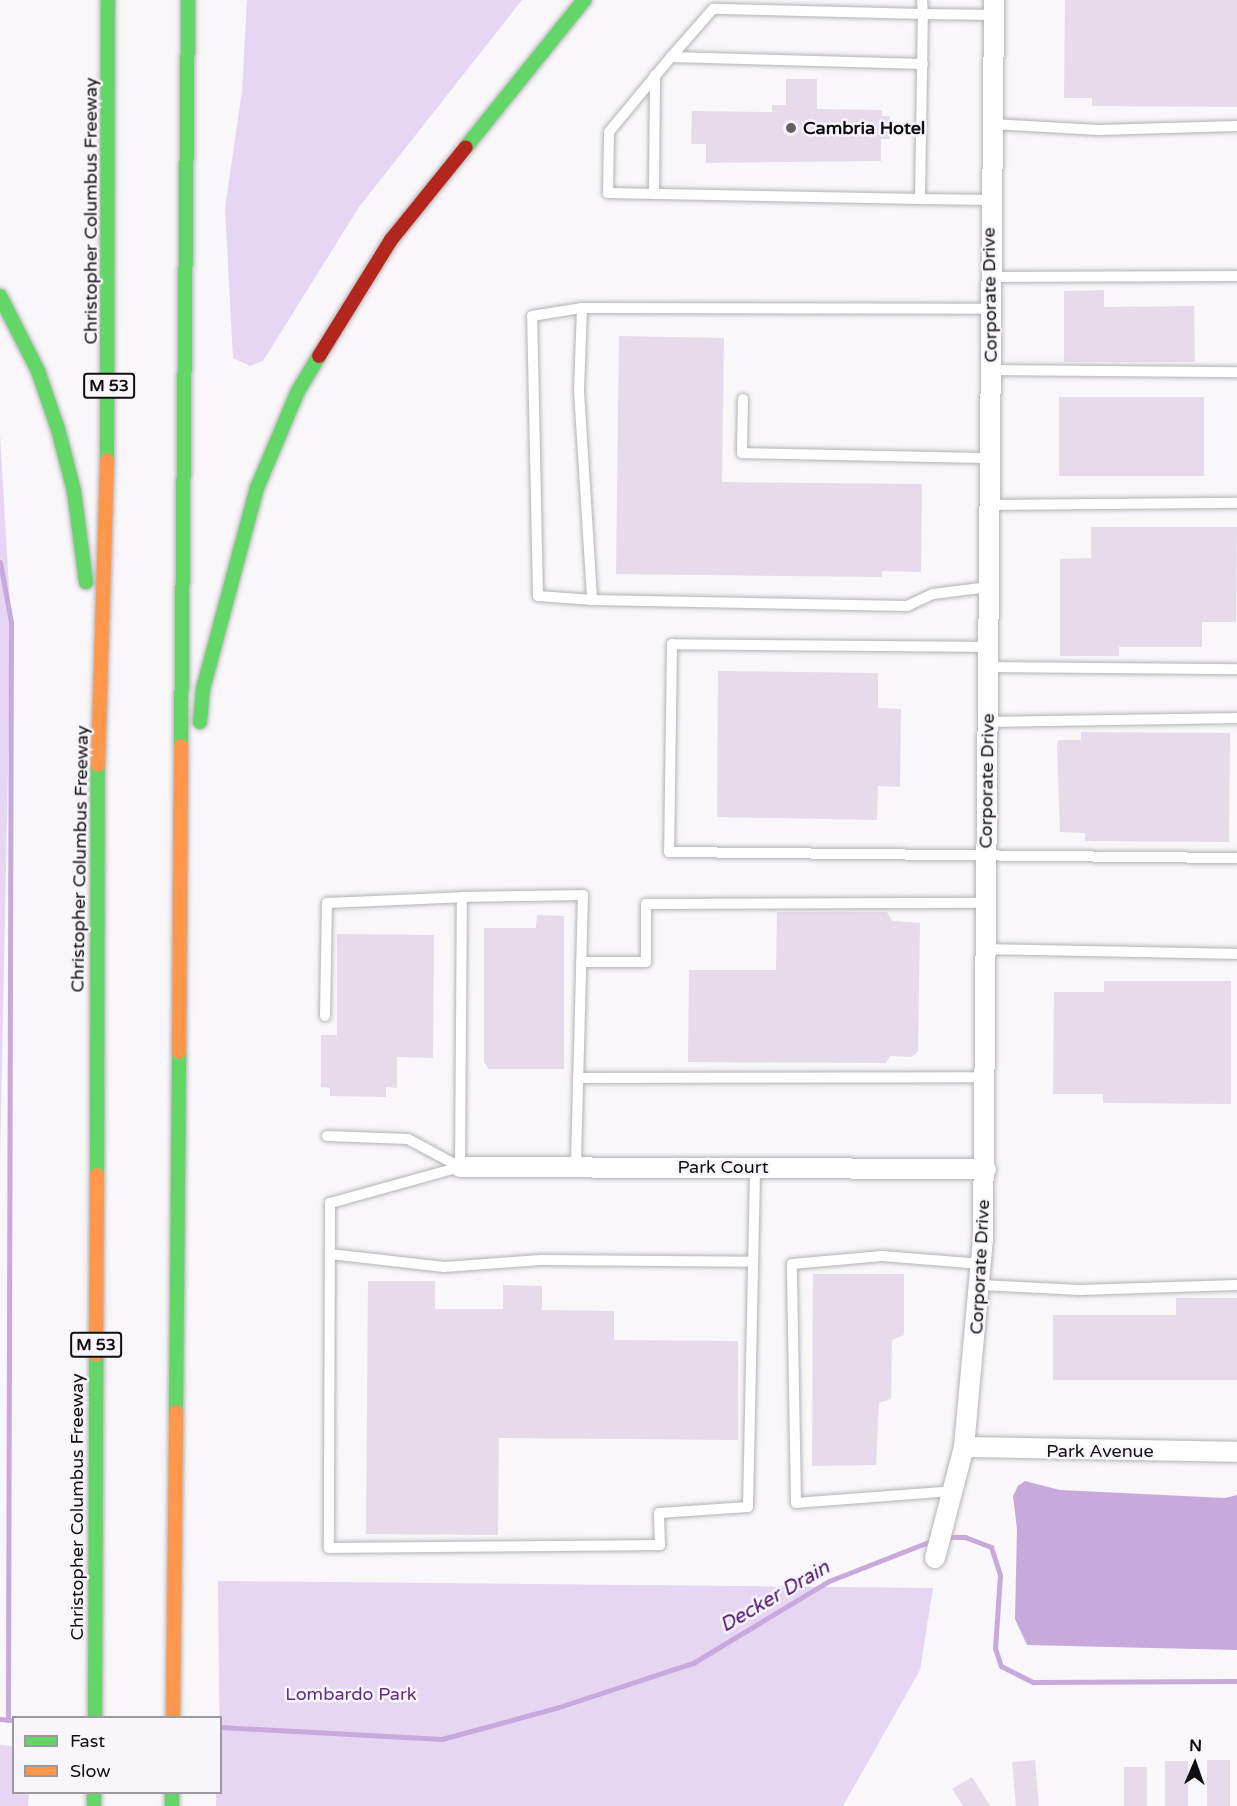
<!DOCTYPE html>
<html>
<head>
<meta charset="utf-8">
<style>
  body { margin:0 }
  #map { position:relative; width:1237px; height:1806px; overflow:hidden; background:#f9f7fa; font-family:"Varela Round",sans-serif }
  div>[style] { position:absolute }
  .green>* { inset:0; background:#e7d6f3 }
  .water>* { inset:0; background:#c7a9dc }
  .stream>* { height:5px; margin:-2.5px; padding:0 2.5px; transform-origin:2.5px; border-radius:2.5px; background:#c7a9dc }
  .building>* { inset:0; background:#e5dbeb; transform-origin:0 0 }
  .roads { filter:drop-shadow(0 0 2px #b3b2b4) drop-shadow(0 0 2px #b3b2b4) }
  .lane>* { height:10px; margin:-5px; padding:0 5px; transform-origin:5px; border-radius:5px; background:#fefefe }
  .street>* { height:20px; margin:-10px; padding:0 10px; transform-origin:10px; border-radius:10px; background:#fefefe }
  .fast>* { height:14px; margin:-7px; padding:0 7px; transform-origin:7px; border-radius:7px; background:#63d668 }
  .slow>* { height:14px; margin:-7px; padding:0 7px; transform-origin:7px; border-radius:7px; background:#ff974d }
  .jam>* { height:14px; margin:-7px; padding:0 7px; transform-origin:7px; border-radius:7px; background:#b3261e }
  .dots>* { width:16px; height:16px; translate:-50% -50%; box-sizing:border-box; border:3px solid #f9f6fb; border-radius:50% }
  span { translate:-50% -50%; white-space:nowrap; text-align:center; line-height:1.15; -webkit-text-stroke:5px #f9f6fb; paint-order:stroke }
  .shield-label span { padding:2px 4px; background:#f9f6fb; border:2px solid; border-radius:4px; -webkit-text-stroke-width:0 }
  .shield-label { font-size:16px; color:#0f0e10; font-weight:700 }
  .poi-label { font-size:18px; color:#0f0e10; font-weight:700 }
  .left { translate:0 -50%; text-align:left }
  .street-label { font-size:18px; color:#0f0e10 }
  .park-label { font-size:18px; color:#632d83 }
  .water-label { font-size:20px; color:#4b1269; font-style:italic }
  .legend { position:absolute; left:12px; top:1716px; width:210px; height:78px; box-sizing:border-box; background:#f9f6fb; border:2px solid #9b999d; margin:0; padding:8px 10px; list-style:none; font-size:18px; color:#0f0e10 }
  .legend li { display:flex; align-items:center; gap:12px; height:30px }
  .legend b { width:30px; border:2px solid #9b999d }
  .north { position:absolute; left:1165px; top:1734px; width:60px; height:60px; -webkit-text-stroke:4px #f9f6fb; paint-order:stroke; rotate:2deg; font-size:16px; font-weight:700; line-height:24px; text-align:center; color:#0f0e10 }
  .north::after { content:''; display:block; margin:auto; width:21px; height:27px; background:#0f0e10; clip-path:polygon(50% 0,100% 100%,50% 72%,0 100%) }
</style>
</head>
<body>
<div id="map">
  <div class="green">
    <i style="clip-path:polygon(247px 0,522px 0,359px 207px,263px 361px,250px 366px,233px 358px,225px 208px,242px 91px)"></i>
    <i style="clip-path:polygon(0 434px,11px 622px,0 1162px)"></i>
    <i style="clip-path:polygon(218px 1581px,933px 1588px,920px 1670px,843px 1806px,216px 1806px,216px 1793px,220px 1792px)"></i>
    <i style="clip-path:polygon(0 1745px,13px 1746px,14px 1792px,29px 1793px,28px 1806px,0 1806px)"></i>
  </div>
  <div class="water">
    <i style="clip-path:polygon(1025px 1481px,1060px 1490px,1225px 1498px,1237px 1495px,1237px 1650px,1027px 1645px,1015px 1619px,1017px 1529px,1013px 1496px,1018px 1486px)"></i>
  </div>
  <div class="stream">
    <i style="left:0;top:562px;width:61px;rotate:79.6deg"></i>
    <i style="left:11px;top:622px;width:1098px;rotate:90.16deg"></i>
    <i style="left:944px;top:1537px;width:21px"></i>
    <i style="left:965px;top:1537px;width:28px;rotate:21deg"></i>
    <i style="left:991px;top:1547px;width:29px;rotate:72deg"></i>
    <i style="left:1000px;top:1575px;width:73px;rotate:93.9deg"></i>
    <i style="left:995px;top:1648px;width:19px;rotate:72deg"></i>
    <i style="left:1001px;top:1666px;width:36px;rotate:27deg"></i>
    <i style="left:1033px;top:1682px;width:204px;rotate:-0.3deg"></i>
    <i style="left:0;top:1719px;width:14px;rotate:4deg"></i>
    <i style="left:220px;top:1727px;width:222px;rotate:3.1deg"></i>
    <i style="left:442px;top:1739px;width:121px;rotate:-15.3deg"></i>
    <i style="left:559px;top:1707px;width:141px;rotate:-18.2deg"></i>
    <i style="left:693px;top:1663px;width:159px;rotate:-31.1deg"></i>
    <i style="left:829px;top:1581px;width:115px;rotate:-21.4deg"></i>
  </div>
  <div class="building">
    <i style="clip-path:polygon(1065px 0,1237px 0,1237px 107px,1092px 106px,1092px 98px,1064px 98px)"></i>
    <i style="clip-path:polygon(786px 79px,817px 79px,817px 109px,882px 110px,882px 116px,890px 116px,890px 139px,881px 139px,881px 161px,706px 163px,706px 144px,691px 144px,692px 111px,772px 112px,772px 105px,786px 105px)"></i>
    <i style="clip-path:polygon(1104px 290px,1104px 307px,1194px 306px,1195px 362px,1064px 362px,1064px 291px)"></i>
    <i style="clip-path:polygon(619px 336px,724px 338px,722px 482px,922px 484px,921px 572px,882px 571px,882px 577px,616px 574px)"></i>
    <i style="left:1059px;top:397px;width:145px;height:79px"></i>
    <i style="clip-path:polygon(1091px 527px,1237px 527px,1236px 622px,1202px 622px,1202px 647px,1119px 647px,1119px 656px,1060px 656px,1060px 559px,1091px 558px)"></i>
    <i style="clip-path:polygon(718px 671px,878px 673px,878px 708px,901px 709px,900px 787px,878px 786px,877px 820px,717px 817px)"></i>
    <i style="clip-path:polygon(1081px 732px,1230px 733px,1229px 842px,1085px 841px,1085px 833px,1060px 832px,1057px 744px,1059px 740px,1081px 740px)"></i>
    <i style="clip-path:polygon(777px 912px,887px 912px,892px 921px,920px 923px,918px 1051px,912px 1057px,890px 1056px,886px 1063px,688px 1062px,689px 970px,776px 970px)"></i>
    <i style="clip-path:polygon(537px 915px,564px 916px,564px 1069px,489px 1069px,484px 1062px,484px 928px,536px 928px)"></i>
    <i style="clip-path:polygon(337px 934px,434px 935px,433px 1058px,397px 1057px,397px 1088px,386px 1087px,386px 1097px,330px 1096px,330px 1088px,321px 1087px,321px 1035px,337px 1035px)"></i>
    <i style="clip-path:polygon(1104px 981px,1231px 981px,1231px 1104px,1103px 1103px,1103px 1094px,1053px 1094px,1054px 992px,1104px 992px)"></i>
    <i style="clip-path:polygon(813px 1274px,904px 1274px,904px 1335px,892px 1340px,891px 1399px,879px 1403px,876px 1465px,812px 1466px)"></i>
    <i style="clip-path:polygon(368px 1281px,435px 1281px,435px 1309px,503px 1309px,503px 1285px,542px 1286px,542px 1310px,614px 1311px,614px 1340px,738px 1341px,738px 1440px,499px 1438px,498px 1535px,366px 1534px)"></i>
    <i style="clip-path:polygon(1176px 1298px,1237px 1298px,1237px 1380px,1053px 1380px,1053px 1315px,1176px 1315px)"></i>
    <i style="left:1035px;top:1760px;width:46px;height:23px;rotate:85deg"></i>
    <i style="left:1207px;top:1760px;width:23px;height:46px"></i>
    <i style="left:1165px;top:1761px;width:23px;height:45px"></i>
    <i style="left:1124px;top:1767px;width:23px;height:39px"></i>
    <i style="clip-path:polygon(972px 1777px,990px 1806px,963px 1806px,952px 1789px)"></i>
  </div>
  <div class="roads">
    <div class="lane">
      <i style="left:922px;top:0;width:14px;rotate:86deg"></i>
      <i style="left:923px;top:14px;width:210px;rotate:-178.6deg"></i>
      <i style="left:713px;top:9px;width:64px;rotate:131.2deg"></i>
      <i style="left:671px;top:57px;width:252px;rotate:1.6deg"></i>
      <i style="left:671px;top:57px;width:97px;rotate:129.6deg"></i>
      <i style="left:609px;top:132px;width:61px;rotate:90.9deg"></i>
      <i style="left:608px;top:193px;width:312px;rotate:1.1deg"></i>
      <i style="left:992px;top:124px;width:107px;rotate:3.2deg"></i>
      <i style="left:1099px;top:130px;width:138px;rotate:-1.7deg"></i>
      <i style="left:654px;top:194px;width:119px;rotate:-89.5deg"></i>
      <i style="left:990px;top:200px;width:70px;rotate:-179.2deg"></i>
      <i style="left:920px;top:199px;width:185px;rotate:-89.1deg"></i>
      <i style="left:923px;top:14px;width:71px;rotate:0.8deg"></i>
      <i style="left:990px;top:277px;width:247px;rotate:-0.2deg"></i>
      <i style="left:582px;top:308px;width:83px;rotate:92.1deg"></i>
      <i style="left:579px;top:391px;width:209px;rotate:86.4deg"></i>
      <i style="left:592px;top:600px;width:315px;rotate:1.1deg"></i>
      <i style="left:907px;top:606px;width:29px;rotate:-25deg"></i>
      <i style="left:933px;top:594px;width:56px;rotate:-7.1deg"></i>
      <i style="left:991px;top:370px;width:246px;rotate:0.5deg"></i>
      <i style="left:743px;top:399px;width:54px;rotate:91.1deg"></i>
      <i style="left:742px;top:453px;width:248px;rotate:1.2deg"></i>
      <i style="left:990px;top:505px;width:247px;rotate:-0.5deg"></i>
      <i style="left:592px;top:600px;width:54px;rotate:-175.8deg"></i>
      <i style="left:538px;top:596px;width:280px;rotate:-91.2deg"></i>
      <i style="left:532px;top:316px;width:51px;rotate:-9.1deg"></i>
      <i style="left:582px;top:308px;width:407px;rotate:0.1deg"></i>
      <i style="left:989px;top:647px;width:317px;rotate:-179.5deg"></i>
      <i style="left:672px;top:644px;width:208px;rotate:90.8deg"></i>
      <i style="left:669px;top:852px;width:568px;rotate:0.61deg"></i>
      <i style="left:988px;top:667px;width:249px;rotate:0.5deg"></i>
      <i style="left:988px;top:722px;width:249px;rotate:-0.9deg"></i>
      <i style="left:986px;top:949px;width:251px;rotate:1.1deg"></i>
      <i style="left:581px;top:962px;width:65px"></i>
      <i style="left:646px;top:962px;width:58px;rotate:-90deg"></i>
      <i style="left:646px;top:904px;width:340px;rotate:-0.2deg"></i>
      <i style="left:325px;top:1016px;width:113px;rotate:-89deg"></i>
      <i style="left:327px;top:903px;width:135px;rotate:-2.5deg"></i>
      <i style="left:578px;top:1078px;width:408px;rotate:-0.1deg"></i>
      <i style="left:327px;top:1136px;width:81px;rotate:2.1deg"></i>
      <i style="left:408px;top:1139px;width:59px;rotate:28.3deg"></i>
      <i style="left:460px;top:1167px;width:135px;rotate:164.5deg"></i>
      <i style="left:330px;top:1203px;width:345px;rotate:90.2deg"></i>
      <i style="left:329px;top:1548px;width:331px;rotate:-0.5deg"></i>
      <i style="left:660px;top:1545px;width:32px;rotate:-92deg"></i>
      <i style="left:659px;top:1513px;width:89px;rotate:-3.9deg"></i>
      <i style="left:748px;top:1507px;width:340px;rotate:-88.8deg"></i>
      <i style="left:460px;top:1167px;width:270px;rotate:-89.6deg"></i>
      <i style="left:462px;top:897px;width:121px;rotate:-0.9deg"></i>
      <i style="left:583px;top:895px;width:274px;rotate:91.5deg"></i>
      <i style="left:330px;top:1254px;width:115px;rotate:6.5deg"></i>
      <i style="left:444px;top:1267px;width:97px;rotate:-4.1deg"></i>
      <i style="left:541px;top:1260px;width:212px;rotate:0.5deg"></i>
      <i style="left:981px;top:1285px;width:99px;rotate:2.9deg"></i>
      <i style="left:1080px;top:1290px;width:157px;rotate:-1.8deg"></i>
      <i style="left:954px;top:1491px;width:158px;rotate:175.7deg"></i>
      <i style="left:796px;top:1503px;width:239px;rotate:-91deg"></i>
      <i style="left:792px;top:1264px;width:90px;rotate:-5.1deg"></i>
      <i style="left:882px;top:1256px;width:100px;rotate:4.6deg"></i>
    </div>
    <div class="street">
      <i style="left:460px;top:1167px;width:526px;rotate:0.22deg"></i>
      <i style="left:964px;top:1447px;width:273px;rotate:1deg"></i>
      <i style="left:935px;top:1558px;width:115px;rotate:-75.4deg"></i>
      <i style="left:964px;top:1447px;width:209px;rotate:-84.8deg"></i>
      <i style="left:983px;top:1239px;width:1239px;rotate:-89.49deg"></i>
    </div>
    <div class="fast">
      <i style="left:466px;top:147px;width:189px;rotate:-51.2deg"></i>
      <i style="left:0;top:296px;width:84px;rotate:63.1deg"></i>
      <i style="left:38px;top:371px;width:61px;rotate:71deg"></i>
      <i style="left:58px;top:429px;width:64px;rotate:75.5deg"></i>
      <i style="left:74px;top:491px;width:92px;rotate:82.5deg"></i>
      <i style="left:107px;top:460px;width:460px;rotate:-89.9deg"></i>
      <i style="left:200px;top:722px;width:33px;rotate:-85deg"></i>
      <i style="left:203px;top:689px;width:208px;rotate:-75deg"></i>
      <i style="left:257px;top:488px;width:105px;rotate:-67.1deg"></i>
      <i style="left:298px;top:391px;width:41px;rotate:-59deg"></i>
      <i style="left:181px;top:746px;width:746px;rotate:-89.46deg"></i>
      <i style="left:97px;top:1175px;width:410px;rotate:-89.9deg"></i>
      <i style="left:176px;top:1412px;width:360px;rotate:-89.5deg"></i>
      <i style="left:95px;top:1718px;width:363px;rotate:-89.8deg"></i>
      <i style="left:94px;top:1792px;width:14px;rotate:90deg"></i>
      <i style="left:172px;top:1792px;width:14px;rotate:90deg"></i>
    </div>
    <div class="slow">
      <i style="left:98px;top:765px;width:305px;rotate:-88.3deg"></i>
      <i style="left:179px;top:1052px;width:306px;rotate:-89.6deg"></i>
      <i style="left:96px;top:1355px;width:180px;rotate:-89.7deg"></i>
      <i style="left:173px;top:1718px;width:306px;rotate:-89.4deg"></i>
    </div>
    <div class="jam">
      <i style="left:319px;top:356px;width:137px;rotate:-58.2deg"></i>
      <i style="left:391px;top:240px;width:119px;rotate:-51.1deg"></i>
    </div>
  </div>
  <div class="dots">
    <i style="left:791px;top:128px;background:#616062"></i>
  </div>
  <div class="shield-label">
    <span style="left:109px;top:386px">M 53</span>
    <span style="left:96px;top:1345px">M 53</span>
  </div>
  <div class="poi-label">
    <span class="left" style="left:803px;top:128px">Cambria Hotel</span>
  </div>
  <div class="street-label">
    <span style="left:91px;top:211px;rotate:-90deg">Christopher Columbus Freeway</span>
    <span style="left:990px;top:295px;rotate:-91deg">Corporate Drive</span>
    <span style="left:987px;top:781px;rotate:-89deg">Corporate Drive</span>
    <span style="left:80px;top:859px;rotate:-89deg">Christopher Columbus Freeway</span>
    <span style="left:723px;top:1167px">Park Court</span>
    <span style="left:980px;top:1267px;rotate:-87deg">Corporate Drive</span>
    <span style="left:1100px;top:1451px">Park Avenue</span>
    <span style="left:77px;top:1507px;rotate:-90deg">Christopher Columbus Freeway</span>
  </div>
  <div class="park-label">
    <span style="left:351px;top:1694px">Lombardo Park</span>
  </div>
  <div class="water-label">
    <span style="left:775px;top:1597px;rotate:-30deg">Decker Drain</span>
  </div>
  <ul class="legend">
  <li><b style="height:8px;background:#63d668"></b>Fast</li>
  <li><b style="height:8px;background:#ff974d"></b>Slow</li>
  </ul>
  <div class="north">N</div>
</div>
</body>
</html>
